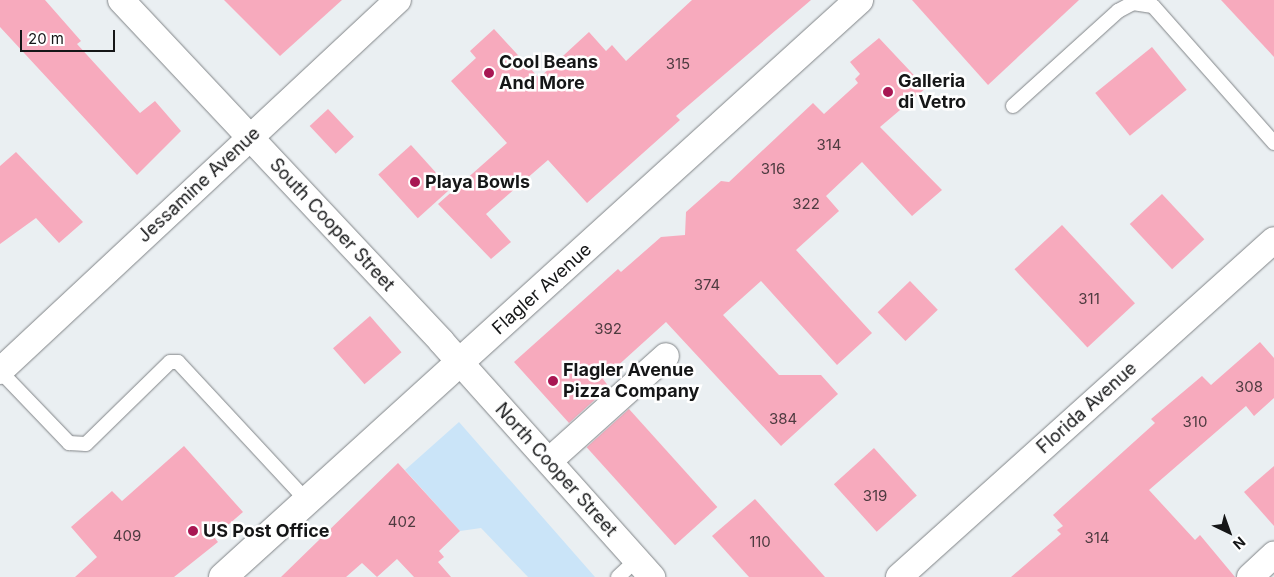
<!DOCTYPE html>
<html>
<head>
<meta charset="utf-8">
<style>
  body { margin:0 }
  #map { position:relative; width:1274px; height:577px; overflow:hidden; background:#eaeff2; font-family:Inter,sans-serif }
  div>[style] { position:absolute }
  .green>* { inset:0; background:#cae4f8 }
  .building>* { inset:0; background:#f7aabd; transform-origin:0 0 }
  .roads { filter:drop-shadow(0 0 1px #808487) drop-shadow(0 0 1px #808487) }
  .lane>* { height:14px; margin:-7px; padding:0 7px; transform-origin:7px; border-radius:7px; background:#fff }
  .street>* { height:26px; margin:-13px; padding:0 13px; transform-origin:13px; border-radius:13px; background:#fff }
  .secondary>* { height:28px; margin:-14px; padding:0 14px; transform-origin:14px; border-radius:14px; background:#fff }
  .dots>* { width:14px; height:14px; translate:-50% -50%; box-sizing:border-box; border:2px solid #fff; border-radius:50% }
  span { translate:-50% -50%; white-space:nowrap; text-align:center; line-height:1.15; -webkit-text-stroke:5px #fff; paint-order:stroke }
  .number-label { font-size:15px; color:#4e3b40 }
  .number-label span { -webkit-text-stroke-width:0 }
  .poi-label { font-size:18px; color:#151617; font-weight:700 }
  .left { translate:0 -50%; text-align:left }
  .street-label { font-size:18px; color:#151617 }
  .north { position:absolute; left:1204px; top:507px; width:50px; height:50px; -webkit-text-stroke:4px #fff; paint-order:stroke; rotate:138deg; font-size:14px; font-weight:700; line-height:20px; text-align:center; color:#151617 }
  .north::after { content:''; display:block; margin:auto; width:18px; height:22px; background:#151617; clip-path:polygon(50% 0,100% 100%,50% 72%,0 100%) }
  .scale { position:absolute; left:20px; top:30px; width:95px; height:22px; box-sizing:border-box; border:2px solid #151617; border-top:0; padding-left:6px; font-size:15px; line-height:18px; white-space:nowrap; color:#151617; -webkit-text-stroke:4px #fff; paint-order:stroke }
</style>
</head>
<body>
<div id="map">
  <div class="green">
    <i style="clip-path:polygon(459px 422px,595px 577px,528px 577px,481px 528px,460px 531px,405px 470px)"></i>
  </div>
  <div class="building">
    <i style="clip-path:polygon(0 0,45px 0,81px 41px,77px 44px,140px 113px,155px 101px,181px 131px,137px 175px,0 27px)"></i>
    <i style="clip-path:polygon(224px 0,342px 0,280px 56px)"></i>
    <i style="clip-path:polygon(692px 0,811px 0,676px 116px,680px 120px,587px 203px,548px 160px,486px 214px,511px 242px,491px 259px,438px 204px,507px 143px,451px 81px,476px 58px,470px 51px,494px 29px,539px 78px,589px 32px,606px 51px,612px 45px,626px 61px)"></i>
    <i style="clip-path:polygon(912px 0,1079px 0,988px 85px)"></i>
    <i style="clip-path:polygon(1221px 0,1274px 0,1274px 57px)"></i>
    <i style="clip-path:polygon(879px 38px,926px 88px,880px 127px,942px 190px,912px 216px,862px 162px,826px 196px,839px 211px,796px 250px,872px 333px,837px 365px,761px 281px,723px 315px,779px 375px,821px 375px,838px 394px,781px 446px,666px 322px,603px 379px,609px 387px,569px 423px,514px 362px,618px 269px,621px 272px,661px 237px,685px 235px,686px 212px,721px 181px,729px 182px,813px 103px,824px 114px,858px 83px,855px 79px,860px 74px,850px 62px)"></i>
    <i style="left:1152px;top:47px;width:55px;height:73px;rotate:51deg"></i>
    <i style="left:328px;top:109px;width:38px;height:25px;rotate:47deg"></i>
    <i style="left:411px;top:145px;width:59px;height:44px;rotate:48deg"></i>
    <i style="clip-path:polygon(16px 152px,83px 222px,59px 243px,36px 218px,0 244px,0 166px)"></i>
    <i style="left:1162px;top:194px;width:62px;height:44px;rotate:47deg"></i>
    <i style="left:1062px;top:225px;width:107px;height:65px;rotate:47deg"></i>
    <i style="left:910px;top:281px;width:40px;height:45px;rotate:46deg"></i>
    <i style="left:370px;top:316px;width:48px;height:49px;rotate:49deg"></i>
    <i style="clip-path:polygon(1260px 342px,1274px 358px,1274px 398px,1254px 416px,1246px 406px,1149px 490px,1195px 540px,1200px 535px,1235px 577px,1011px 577px,1061px 534px,1057px 530px,1063px 526px,1053px 515px,1155px 423px,1151px 419px,1202px 376px,1211px 385px)"></i>
    <i style="left:629px;top:409px;width:132px;height:57px;rotate:48deg"></i>
    <i style="clip-path:polygon(184px 446px,243px 512px,214px 537px,218px 542px,174px 577px,75px 577px,97px 557px,71px 527px,112px 491px,122px 501px)"></i>
    <i style="left:874px;top:448px;width:64px;height:54px;rotate:48deg"></i>
    <i style="clip-path:polygon(398px 463px,460px 531px,439px 551px,444px 557px,438px 562px,451px 577px,414px 577px,397px 559px,377px 577px,362px 563px,346px 577px,281px 577px)"></i>
    <i style="clip-path:polygon(1274px 466px,1274px 526px,1244px 492px)"></i>
    <i style="clip-path:polygon(755px 499px,825px 577px,749px 577px,712px 536px)"></i>
  </div>
  <div class="roads">
    <div class="lane">
      <i style="left:1013px;top:106px;width:142px;rotate:-42.1deg"></i>
      <i style="left:1118px;top:11px;width:17px;rotate:-28deg"></i>
      <i style="left:1133px;top:3px;width:20px;rotate:9deg"></i>
      <i style="left:1153px;top:6px;width:183px;rotate:48.5deg"></i>
      <i style="left:0;top:371px;width:100px;rotate:46.2deg"></i>
      <i style="left:69px;top:443px;width:17px;rotate:3deg"></i>
      <i style="left:86px;top:444px;width:117px;rotate:-44.3deg"></i>
      <i style="left:170px;top:362px;width:8px"></i>
      <i style="left:178px;top:362px;width:190px;rotate:47.1deg"></i>
      <i style="left:618px;top:577px;width:26px;rotate:-43deg"></i>
    </div>
    <div class="street">
      <i style="left:121px;top:0;width:468px;rotate:46.8deg"></i>
      <i style="left:441px;top:341px;width:317px;rotate:48.2deg"></i>
      <i style="left:0;top:371px;width:544px;rotate:-42.99deg"></i>
      <i style="left:549px;top:461px;width:157px;rotate:-41.9deg"></i>
      <i style="left:899px;top:577px;width:504px;rotate:-41.94deg"></i>
      <i style="left:1250px;top:577px;width:33px;rotate:-43deg"></i>
    </div>
    <div class="secondary">
      <i style="left:223px;top:577px;width:859px;rotate:-42.22deg"></i>
    </div>
  </div>
  <div class="dots">
    <i style="left:489px;top:73px;background:#a81753"></i>
    <i style="left:888px;top:92px;background:#a81753"></i>
    <i style="left:415px;top:182px;background:#a81753"></i>
    <i style="left:553px;top:381px;background:#a81753"></i>
    <i style="left:193px;top:531px;background:#a81753"></i>
  </div>
  <div class="number-label">
    <span style="left:678px;top:64px">315</span>
    <span style="left:829px;top:145px">314</span>
    <span style="left:773px;top:169px">316</span>
    <span style="left:806px;top:204px">322</span>
    <span style="left:707px;top:285px">374</span>
    <span style="left:1089px;top:299px">311</span>
    <span style="left:608px;top:329px">392</span>
    <span style="left:1249px;top:387px">308</span>
    <span style="left:783px;top:419px">384</span>
    <span style="left:1195px;top:422px">310</span>
    <span style="left:875px;top:496px">319</span>
    <span style="left:402px;top:522px">402</span>
    <span style="left:127px;top:536px">409</span>
    <span style="left:1097px;top:538px">314</span>
    <span style="left:760px;top:542px">110</span>
  </div>
  <div class="poi-label">
    <span class="left" style="left:499px;top:73px">Cool Beans<br>And More</span>
    <span class="left" style="left:898px;top:92px">Galleria<br>di Vetro</span>
    <span class="left" style="left:425px;top:182px">Playa Bowls</span>
    <span class="left" style="left:563px;top:381px">Flagler Avenue<br>Pizza Company</span>
    <span class="left" style="left:203px;top:531px">US Post Office</span>
  </div>
  <div class="street-label">
    <span style="left:199px;top:185px;rotate:-43deg">Jessamine Avenue</span>
    <span style="left:332px;top:225px;rotate:47deg">South Cooper Street</span>
    <span style="left:542px;top:289px;rotate:-42deg">Flagler Avenue</span>
    <span style="left:1087px;top:408px;rotate:-42deg">Florida Avenue</span>
    <span style="left:556px;top:470px;rotate:48deg">North Cooper Street</span>
  </div>
  <div class="north">N</div>
  <div class="scale">20 m</div>
</div>
</body>
</html>
